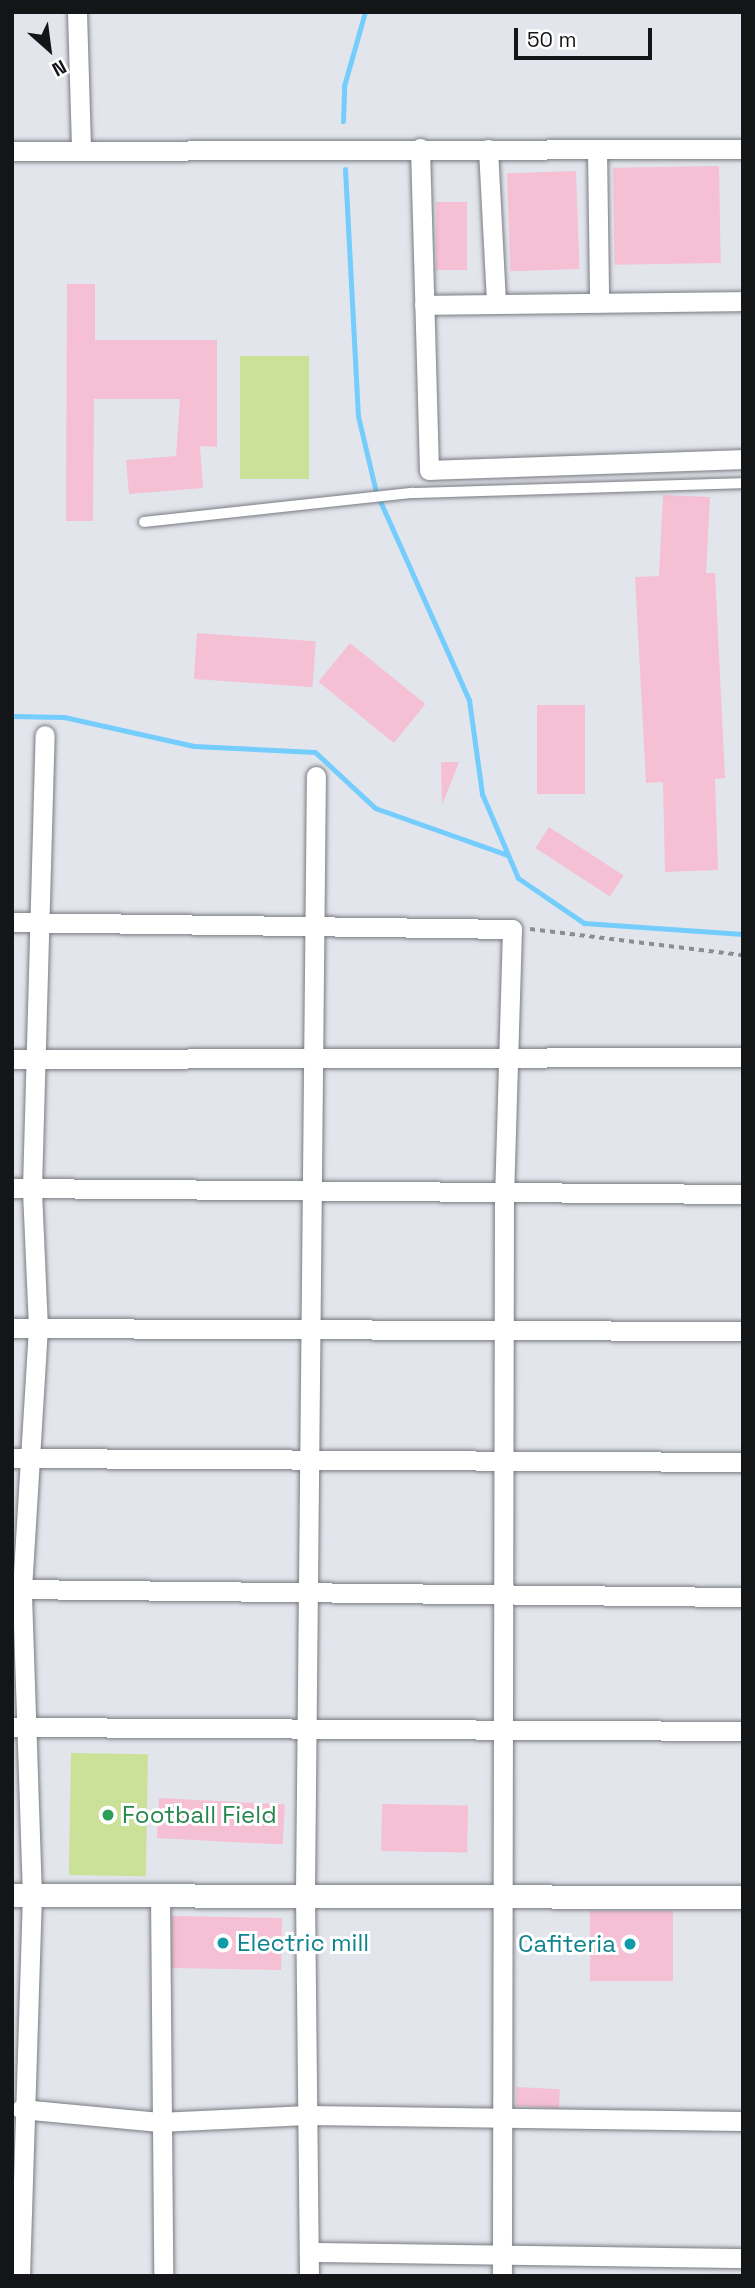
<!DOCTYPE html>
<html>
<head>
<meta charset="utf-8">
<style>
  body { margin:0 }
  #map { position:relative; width:755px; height:2288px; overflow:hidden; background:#e3e5ec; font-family:"Space Grotesk",sans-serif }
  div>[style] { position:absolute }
  .green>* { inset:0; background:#cbe198; transform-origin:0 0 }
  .stream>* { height:5px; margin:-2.5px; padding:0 2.5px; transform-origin:2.5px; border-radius:2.5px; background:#74cdfc }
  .building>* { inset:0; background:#f5c0d3; transform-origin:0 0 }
  .path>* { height:3.5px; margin-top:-1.75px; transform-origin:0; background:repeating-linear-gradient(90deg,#8d8e93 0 5px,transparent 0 10px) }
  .roads { filter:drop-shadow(0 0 2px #797b81) drop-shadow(0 0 2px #797b81) }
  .service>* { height:10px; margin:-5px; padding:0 5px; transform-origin:5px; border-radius:5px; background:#fff }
  .minor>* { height:19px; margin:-9.5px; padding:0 9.5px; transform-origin:9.5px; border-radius:9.5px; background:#fff }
  .tertiary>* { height:23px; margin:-11.5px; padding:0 11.5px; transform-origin:11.5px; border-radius:11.5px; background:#fff }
  .dots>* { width:19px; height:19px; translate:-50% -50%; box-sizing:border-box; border:4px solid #fff; border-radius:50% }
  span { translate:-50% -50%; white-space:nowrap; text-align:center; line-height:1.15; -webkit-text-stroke:6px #fff; paint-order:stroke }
  .leisure-label { font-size:24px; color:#27864d }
  .left { translate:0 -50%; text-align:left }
  .culture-label { font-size:24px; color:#0d838f }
  .right { translate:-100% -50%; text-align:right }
  .frame { position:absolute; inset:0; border:14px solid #141517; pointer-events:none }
  .north { position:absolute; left:14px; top:14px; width:70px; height:70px; -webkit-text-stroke:5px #fff; paint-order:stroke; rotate:152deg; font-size:19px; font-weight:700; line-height:28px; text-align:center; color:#141517 }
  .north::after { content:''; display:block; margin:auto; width:24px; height:32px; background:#141517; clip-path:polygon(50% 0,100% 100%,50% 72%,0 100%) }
  .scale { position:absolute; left:514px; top:28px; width:138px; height:32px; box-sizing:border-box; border:4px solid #141517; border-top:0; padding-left:9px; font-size:21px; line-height:24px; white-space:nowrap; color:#141517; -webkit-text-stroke:5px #fff; paint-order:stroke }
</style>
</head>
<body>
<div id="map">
  <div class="green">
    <i style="left:309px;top:356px;width:123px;height:69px;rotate:90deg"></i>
    <i style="left:71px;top:1753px;width:77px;height:122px;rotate:1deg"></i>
  </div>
  <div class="stream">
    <i style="left:343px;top:121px;width:35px;rotate:-88deg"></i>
    <i style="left:344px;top:86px;width:77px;rotate:-74.2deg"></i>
    <i style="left:345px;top:169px;width:247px;rotate:87deg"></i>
    <i style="left:358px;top:416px;width:78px;rotate:76.7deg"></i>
    <i style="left:376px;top:492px;width:228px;rotate:65.9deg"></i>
    <i style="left:469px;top:700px;width:95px;rotate:82.1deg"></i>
    <i style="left:482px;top:794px;width:91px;rotate:66.8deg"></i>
    <i style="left:518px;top:878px;width:80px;rotate:34.3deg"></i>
    <i style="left:584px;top:923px;width:159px;rotate:4deg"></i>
    <i style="left:12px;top:716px;width:52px;rotate:1.1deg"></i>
    <i style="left:64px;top:717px;width:133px;rotate:12.6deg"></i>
    <i style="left:194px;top:746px;width:121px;rotate:2.8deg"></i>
    <i style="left:315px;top:752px;width:82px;rotate:43deg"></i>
    <i style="left:375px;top:808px;width:141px;rotate:19.5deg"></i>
  </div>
  <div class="building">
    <i style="left:719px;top:166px;width:97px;height:106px;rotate:89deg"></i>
    <i style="left:576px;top:171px;width:98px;height:69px;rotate:88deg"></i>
    <i style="left:436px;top:202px;width:31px;height:68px"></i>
    <i style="clip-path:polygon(67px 284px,95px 284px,95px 340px,217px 340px,217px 447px,200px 446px,203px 488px,129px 494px,126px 460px,176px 456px,180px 399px,94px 399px,93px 521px,66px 521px)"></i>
    <i style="clip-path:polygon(663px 495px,710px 497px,706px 573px,715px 573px,725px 778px,715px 779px,718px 870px,665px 872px,663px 782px,646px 783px,635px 577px,659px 576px)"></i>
    <i style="left:197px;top:633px;width:119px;height:46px;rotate:4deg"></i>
    <i style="left:350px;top:643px;width:97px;height:50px;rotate:39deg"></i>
    <i style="left:537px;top:705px;width:48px;height:89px"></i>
    <i style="clip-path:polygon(441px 762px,459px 762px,442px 805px)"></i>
    <i style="left:549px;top:827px;width:89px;height:25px;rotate:33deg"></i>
    <i style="left:159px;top:1798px;width:126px;height:40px;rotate:3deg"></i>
    <i style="left:382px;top:1804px;width:86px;height:47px;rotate:1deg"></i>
    <i style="left:590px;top:1911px;width:83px;height:70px"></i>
    <i style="left:172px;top:1916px;width:110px;height:52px;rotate:1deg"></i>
    <i style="left:517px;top:2087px;width:43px;height:19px;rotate:3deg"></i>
  </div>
  <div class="path">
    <i style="left:530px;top:929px;width:215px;rotate:7deg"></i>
  </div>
  <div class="roads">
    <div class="service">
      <i style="left:144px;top:522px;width:270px;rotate:-6.2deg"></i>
      <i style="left:412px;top:493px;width:331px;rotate:-1.7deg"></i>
    </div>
    <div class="minor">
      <i style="left:77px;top:12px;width:135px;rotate:88.3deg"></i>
      <i style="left:420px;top:148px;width:322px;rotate:88.4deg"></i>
      <i style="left:429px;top:470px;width:314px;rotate:-2deg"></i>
      <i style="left:488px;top:149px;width:154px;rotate:87deg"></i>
      <i style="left:597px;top:149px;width:152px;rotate:89.2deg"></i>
      <i style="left:12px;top:151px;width:731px;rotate:-0.16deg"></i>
      <i style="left:424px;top:305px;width:319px;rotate:-0.7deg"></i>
      <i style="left:12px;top:922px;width:500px;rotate:0.8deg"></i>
      <i style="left:512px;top:929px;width:263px;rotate:91.7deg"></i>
      <i style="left:504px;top:1192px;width:1084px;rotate:90.11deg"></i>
      <i style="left:12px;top:1059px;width:731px;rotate:-0.16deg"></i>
      <i style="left:12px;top:1188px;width:731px;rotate:0.47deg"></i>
      <i style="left:12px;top:1328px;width:731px;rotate:0.24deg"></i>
      <i style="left:12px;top:1458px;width:731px;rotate:0.31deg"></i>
      <i style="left:12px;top:1589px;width:731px;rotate:0.63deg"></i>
      <i style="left:12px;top:1727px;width:731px;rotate:0.31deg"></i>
      <i style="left:160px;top:1895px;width:381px;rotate:89.5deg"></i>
      <i style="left:21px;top:2109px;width:139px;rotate:5.4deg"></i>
      <i style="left:159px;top:2122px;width:148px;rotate:-2.7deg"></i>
      <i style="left:307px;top:2115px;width:436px;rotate:0.8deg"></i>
      <i style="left:309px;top:2252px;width:434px;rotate:0.8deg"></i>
      <i style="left:20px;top:2276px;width:380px;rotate:-88.2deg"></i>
      <i style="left:32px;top:1896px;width:307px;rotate:-91.9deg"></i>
      <i style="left:22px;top:1589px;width:261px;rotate:-86.5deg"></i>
      <i style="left:38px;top:1328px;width:140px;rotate:-92.5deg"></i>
      <i style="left:32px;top:1188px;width:453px;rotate:-88.4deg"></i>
      <i style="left:309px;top:2276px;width:384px;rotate:-90.6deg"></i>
      <i style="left:305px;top:1892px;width:1116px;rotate:-89.44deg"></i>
    </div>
    <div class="tertiary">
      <i style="left:12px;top:1895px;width:731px;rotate:0.16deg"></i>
    </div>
  </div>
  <div class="dots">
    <i style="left:108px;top:1815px;background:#2e9e5b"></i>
    <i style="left:223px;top:1943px;background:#0f9aa8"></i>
    <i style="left:630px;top:1944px;background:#0f9aa8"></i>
  </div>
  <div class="leisure-label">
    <span class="left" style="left:122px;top:1815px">Football Field</span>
  </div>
  <div class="culture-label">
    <span class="left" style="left:237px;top:1943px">Electric mill</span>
    <span class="right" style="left:616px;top:1944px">Cafiteria</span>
  </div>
  <div class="frame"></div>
  <div class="north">N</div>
  <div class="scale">50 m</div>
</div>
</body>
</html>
